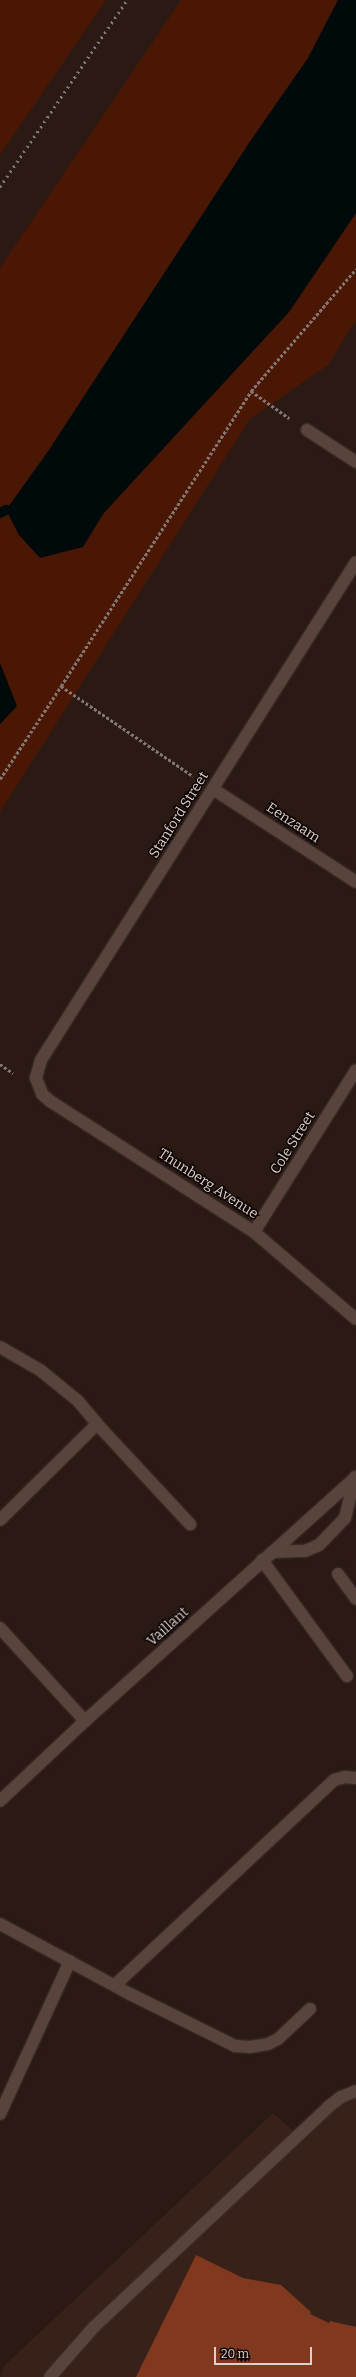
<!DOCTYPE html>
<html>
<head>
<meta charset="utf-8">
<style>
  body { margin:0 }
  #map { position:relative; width:356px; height:2377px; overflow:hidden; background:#2b1913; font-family:Bitter,serif }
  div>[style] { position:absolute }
  .built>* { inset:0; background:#372119 }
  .green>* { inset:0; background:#4a1704 }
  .water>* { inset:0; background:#010a0b }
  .stream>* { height:10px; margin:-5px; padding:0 5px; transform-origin:5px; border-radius:5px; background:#010a0b }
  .building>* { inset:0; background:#80381e }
  .path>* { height:2.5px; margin-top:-1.25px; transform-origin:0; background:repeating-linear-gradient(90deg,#857671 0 3px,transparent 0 5px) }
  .roads { filter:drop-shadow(0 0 1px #3f322f) drop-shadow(0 0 1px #3f322f) }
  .minor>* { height:12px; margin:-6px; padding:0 6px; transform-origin:6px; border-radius:6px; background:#58443d }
  .rail>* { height:3px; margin-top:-1.5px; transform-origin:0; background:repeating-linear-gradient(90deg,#867772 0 2px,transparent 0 6px) }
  span { translate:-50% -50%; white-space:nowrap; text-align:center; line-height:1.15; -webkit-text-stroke:3px #0e0705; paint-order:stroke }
  .street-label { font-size:14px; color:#ddd1cd }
  .scale { position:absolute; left:214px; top:2347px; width:98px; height:18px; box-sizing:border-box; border:2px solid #ddd1cd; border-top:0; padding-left:5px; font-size:12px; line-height:14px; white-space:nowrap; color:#ddd1cd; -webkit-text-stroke:3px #0e0705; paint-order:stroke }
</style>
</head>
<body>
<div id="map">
  <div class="built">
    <i style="clip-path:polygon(356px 2092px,356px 2377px,0 2377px,4px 2366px,273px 2113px,300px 2136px)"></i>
  </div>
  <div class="green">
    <i style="clip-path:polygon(0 0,106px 0,0 155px)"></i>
    <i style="clip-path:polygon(181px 0,338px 0,308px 58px,249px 143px,49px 450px,6px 510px,83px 547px,103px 514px,289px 312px,356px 213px,356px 320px,328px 365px,250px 419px,0 812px,0 724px,16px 706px,0 663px,0 268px)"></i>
  </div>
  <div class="water">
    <i style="clip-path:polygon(338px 0,356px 0,356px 213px,289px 312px,103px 514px,83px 547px,40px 558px,19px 535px,6px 510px,49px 450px,249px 143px,308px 58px)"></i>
    <i style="clip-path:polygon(0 663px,17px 706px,0 724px)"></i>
  </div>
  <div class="stream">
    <i style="left:0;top:513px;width:7px;rotate:-27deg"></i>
  </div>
  <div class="building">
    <i style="clip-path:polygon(196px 2255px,243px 2278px,281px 2285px,311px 2312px,310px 2314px,329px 2323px,330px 2321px,356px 2327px,356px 2377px,136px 2377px)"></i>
  </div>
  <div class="path">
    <i style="left:251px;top:391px;width:161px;rotate:-49.3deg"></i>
    <i style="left:61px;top:686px;width:351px;rotate:-57.2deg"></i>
    <i style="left:251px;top:391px;width:47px;rotate:35.4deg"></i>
    <i style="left:0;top:779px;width:111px;rotate:-56.7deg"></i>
    <i style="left:61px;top:686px;width:160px;rotate:34.3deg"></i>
    <i style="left:0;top:1064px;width:16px;rotate:35deg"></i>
  </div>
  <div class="roads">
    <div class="minor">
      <i style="left:307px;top:430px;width:59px;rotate:33.1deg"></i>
      <i style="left:356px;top:562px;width:589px;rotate:122.31deg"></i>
      <i style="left:41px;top:1060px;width:19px;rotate:106deg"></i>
      <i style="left:36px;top:1078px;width:17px;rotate:69deg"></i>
      <i style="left:42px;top:1094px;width:11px;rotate:41deg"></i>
      <i style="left:50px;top:1101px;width:242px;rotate:32.7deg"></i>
      <i style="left:254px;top:1232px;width:134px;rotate:40.5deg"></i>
      <i style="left:213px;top:789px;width:171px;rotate:33deg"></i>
      <i style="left:254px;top:1232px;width:191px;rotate:-57.8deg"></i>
      <i style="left:0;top:1347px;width:46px;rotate:29.9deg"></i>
      <i style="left:40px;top:1370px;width:49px;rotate:39.2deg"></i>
      <i style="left:78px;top:1401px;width:30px;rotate:50deg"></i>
      <i style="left:97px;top:1424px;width:136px;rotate:135.3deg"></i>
      <i style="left:97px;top:1424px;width:137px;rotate:47.1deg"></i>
      <i style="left:272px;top:1552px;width:33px;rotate:-2deg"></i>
      <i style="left:305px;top:1551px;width:15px;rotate:-23deg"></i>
      <i style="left:319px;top:1545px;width:37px;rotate:-46deg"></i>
      <i style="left:345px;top:1518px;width:42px;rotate:-76.3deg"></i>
      <i style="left:262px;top:1560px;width:144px;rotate:53.8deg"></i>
      <i style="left:338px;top:1574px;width:31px;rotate:54deg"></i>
      <i style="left:0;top:1628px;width:126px;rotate:47.6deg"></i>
      <i style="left:0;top:1801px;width:117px;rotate:-43.3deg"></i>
      <i style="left:85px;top:1721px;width:365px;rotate:-42deg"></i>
      <i style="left:0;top:1924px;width:148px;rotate:28.3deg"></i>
      <i style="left:130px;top:1994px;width:117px;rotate:26.3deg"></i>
      <i style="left:235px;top:2046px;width:15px;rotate:4deg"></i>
      <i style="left:250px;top:2047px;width:18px;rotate:-9deg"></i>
      <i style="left:268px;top:2044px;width:11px;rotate:-27deg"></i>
      <i style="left:278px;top:2039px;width:44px;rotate:-43.2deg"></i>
      <i style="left:115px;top:1985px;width:300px;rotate:-43.1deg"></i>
      <i style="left:334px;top:1780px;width:11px;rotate:-15deg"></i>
      <i style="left:345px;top:1777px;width:11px;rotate:5deg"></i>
      <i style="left:0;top:2114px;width:168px;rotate:-65.4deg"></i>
      <i style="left:50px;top:2377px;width:67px;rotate:-48.7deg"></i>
      <i style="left:94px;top:2327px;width:321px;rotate:-43.2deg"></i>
      <i style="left:328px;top:2107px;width:16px;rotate:-38deg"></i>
      <i style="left:341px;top:2097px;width:16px;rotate:-22deg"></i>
    </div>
  </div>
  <div class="rail">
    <i style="left:0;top:187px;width:226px;rotate:-55.8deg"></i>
  </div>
  <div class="street-label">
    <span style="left:179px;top:815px;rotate:-58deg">Stanford Street</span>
    <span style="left:293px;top:823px;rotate:33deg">Eenzaam</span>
    <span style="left:293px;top:1143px;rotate:-58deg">Cole Street</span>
    <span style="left:208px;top:1184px;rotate:33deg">Thunberg Avenue</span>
    <span style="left:168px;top:1627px;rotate:-42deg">Vaillant</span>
  </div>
  <div class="scale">20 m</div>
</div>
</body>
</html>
